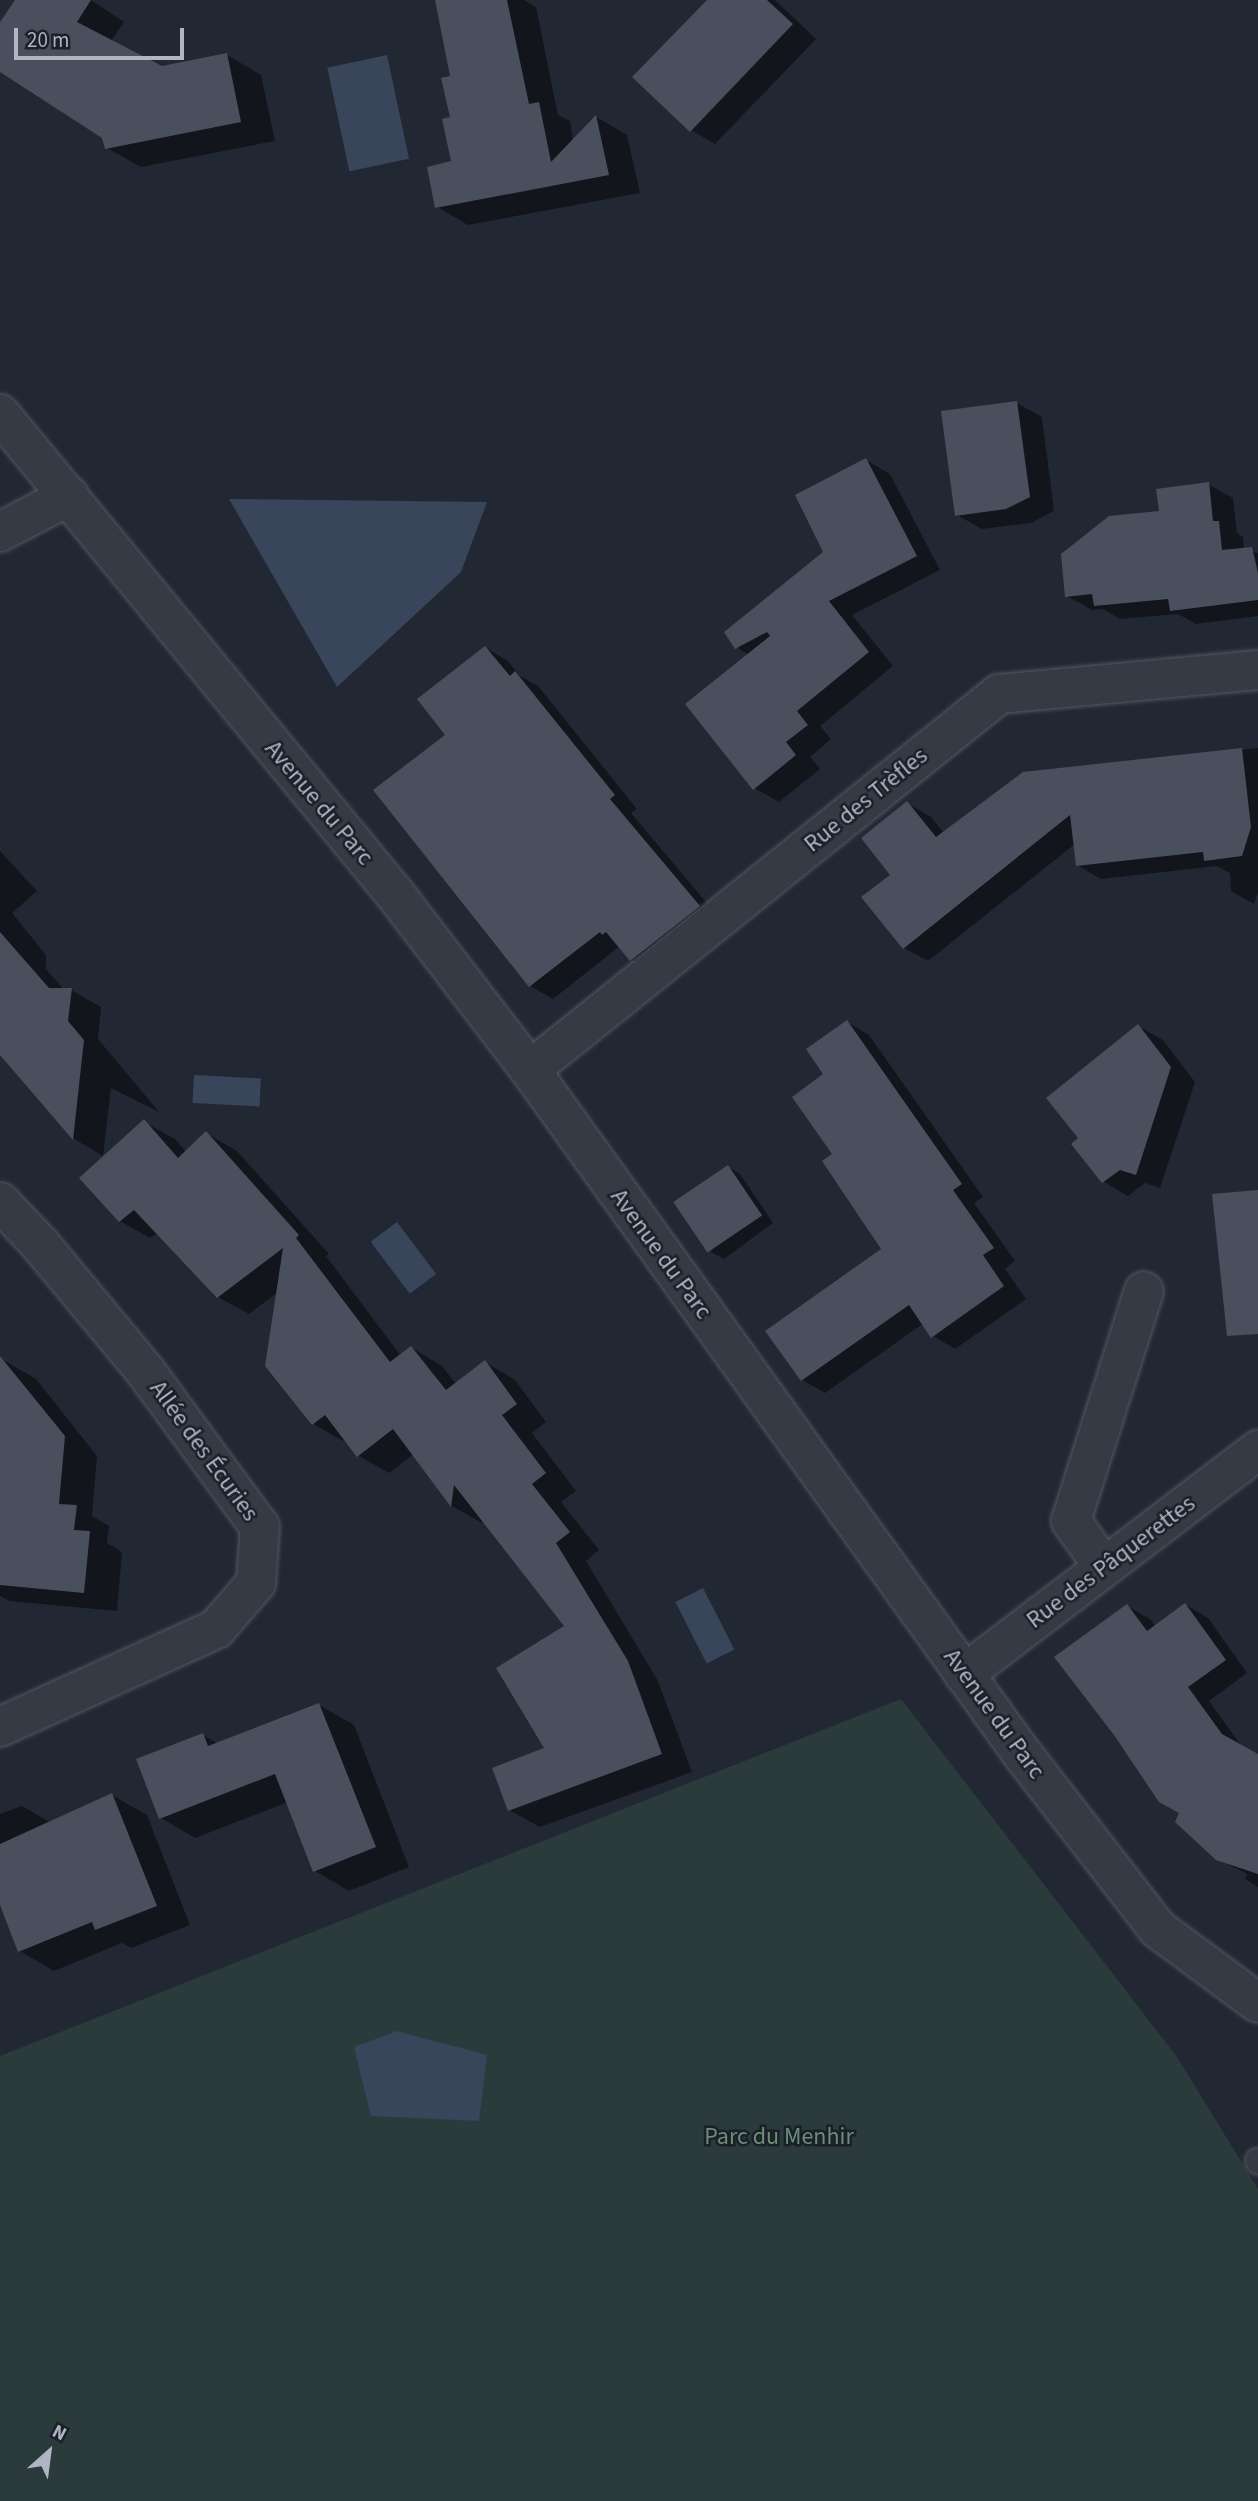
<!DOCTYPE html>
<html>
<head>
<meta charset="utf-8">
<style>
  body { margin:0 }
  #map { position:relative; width:1258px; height:2501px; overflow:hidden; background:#222833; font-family:"Source Sans 3",sans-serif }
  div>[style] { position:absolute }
  .green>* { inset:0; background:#2b3a3b }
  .water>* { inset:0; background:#39455b; transform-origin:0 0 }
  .shadow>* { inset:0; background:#0007 }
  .building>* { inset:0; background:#494f5d; transform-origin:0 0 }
  .roads { filter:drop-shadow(0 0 2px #525862) drop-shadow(0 0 2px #525862) }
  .service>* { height:23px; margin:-11.5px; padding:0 11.5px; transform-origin:11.5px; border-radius:11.5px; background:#353a44 }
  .minor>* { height:38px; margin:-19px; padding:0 19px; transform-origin:19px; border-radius:19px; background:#353a44 }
  .tertiary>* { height:38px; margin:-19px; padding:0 19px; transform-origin:19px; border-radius:19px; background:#353a44 }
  span { translate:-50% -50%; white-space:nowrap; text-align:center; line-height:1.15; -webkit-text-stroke:5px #1b1f29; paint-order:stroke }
  .street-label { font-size:24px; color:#afb5c1 }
  .park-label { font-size:24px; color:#6a8e75 }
  .north { position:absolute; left:14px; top:2417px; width:70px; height:70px; -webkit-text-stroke:5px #1b1f29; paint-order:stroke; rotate:28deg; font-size:19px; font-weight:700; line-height:28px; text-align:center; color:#afb5c1 }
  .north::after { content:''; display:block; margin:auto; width:24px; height:32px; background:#afb5c1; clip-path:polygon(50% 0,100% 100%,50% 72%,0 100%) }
  .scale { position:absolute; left:14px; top:28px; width:170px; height:32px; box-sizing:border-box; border:4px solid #afb5c1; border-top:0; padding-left:9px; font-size:21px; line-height:24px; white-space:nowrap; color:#afb5c1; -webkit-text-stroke:5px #1b1f29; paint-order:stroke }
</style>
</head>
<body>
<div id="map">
  <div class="green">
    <i style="clip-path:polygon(901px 1699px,1177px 2057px,1258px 2189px,1258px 2501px,0 2501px,0 2056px)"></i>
  </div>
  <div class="water">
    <i style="left:387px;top:55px;width:106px;height:61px;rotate:78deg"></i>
    <i style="clip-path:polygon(229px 499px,487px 502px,461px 572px,337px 687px)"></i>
    <i style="left:194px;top:1075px;width:67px;height:28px;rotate:3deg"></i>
    <i style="left:397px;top:1222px;width:65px;height:33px;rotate:53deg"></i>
    <i style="left:703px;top:1588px;width:69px;height:31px;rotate:63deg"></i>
    <i style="clip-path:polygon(397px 2031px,487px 2055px,479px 2121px,371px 2116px,354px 2047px)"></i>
  </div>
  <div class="shadow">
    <i style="clip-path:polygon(16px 0,91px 0,124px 22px,111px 41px,161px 68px,227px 55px,261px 75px,275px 141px,141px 167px,107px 148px,103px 137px,0 61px,0 26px)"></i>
    <i style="clip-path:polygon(450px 0,524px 0,536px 7px,558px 115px,570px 121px,573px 141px,596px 117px,627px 135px,640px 193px,468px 225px,437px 207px,453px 163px)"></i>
    <i style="clip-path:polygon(709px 0,775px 0,816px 39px,715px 144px,691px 130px)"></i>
    <i style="clip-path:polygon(1017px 403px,1042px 417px,1054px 511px,1031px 523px,982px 529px,957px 515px)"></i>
    <i style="clip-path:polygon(866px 460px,890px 474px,940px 570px,852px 615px,893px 666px,820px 726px,831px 739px,810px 757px,820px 769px,779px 802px,754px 788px,749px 655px,736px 647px,826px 552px)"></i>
    <i style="clip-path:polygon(1208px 484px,1233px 498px,1237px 533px,1243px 537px,1244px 550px,1258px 553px,1258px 616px,1196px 624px,1178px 614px,1120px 619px,1103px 609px,1092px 610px,1067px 596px)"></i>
    <i style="clip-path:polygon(486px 648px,508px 661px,520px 676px,538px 686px,637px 809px,631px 813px,721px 920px,654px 973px,632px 960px,620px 946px,553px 999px,530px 986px,447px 736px)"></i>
    <i style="clip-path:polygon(1258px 748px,1258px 892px,1254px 904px,1231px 891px,1230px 873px,1217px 866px,1101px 879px,1077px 865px,1075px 844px,928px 961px,904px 948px,892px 875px,907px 803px,931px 817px,944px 833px,1024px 773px)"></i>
    <i style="clip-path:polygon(0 851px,37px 891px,12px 913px,46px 955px,46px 969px,64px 990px,71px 990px,101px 1007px,98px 1039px,159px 1112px,111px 1088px,103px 1156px,74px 1139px,5px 1058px,0 1029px)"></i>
    <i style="clip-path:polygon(847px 1022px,869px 1035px,983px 1197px,974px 1203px,1015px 1261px,1005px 1269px,1026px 1299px,955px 1349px,933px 1336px,924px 1323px,825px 1393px,802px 1380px,883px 1249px,835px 1155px,826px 1075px)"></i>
    <i style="clip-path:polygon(1138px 1026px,1163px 1040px,1195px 1082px,1160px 1188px,1145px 1183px,1128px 1196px,1104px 1182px,1081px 1138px)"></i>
    <i style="clip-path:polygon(144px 1122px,175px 1139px,186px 1152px,206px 1133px,237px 1151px,329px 1254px,326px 1256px,401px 1356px,412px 1348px,442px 1366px,456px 1384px,485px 1362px,515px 1380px,546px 1422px,532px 1433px,576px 1491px,561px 1502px,599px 1550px,586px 1561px,658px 1681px,692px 1772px,540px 1827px,509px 1810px,546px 1749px,566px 1627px,482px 1519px,482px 1523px,452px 1506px,414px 1454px,389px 1473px,359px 1456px,346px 1439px,343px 1441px,313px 1424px,278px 1292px,249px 1314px,218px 1297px,158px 1233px,150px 1238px,120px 1221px)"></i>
    <i style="clip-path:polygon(728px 1167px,740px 1174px,773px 1223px,724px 1259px,711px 1252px)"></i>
    <i style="clip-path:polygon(0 1358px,36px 1379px,97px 1456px,92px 1516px,109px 1526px,107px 1543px,122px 1552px,117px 1611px,9px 1601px,0 1596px)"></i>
    <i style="clip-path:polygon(1186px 1605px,1208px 1618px,1247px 1673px,1209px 1701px,1243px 1748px,1258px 1756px,1258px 1887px,1245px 1879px,1247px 1874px,1218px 1859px,1181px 1813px,1127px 1606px,1150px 1619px,1156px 1627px)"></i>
    <i style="clip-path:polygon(319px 1705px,354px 1725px,409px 1867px,349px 1891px,315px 1871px,288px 1802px,195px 1838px,161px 1818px,203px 1735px,218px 1744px)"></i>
    <i style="clip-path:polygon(112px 1795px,147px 1815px,190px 1925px,131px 1948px,122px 1943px,54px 1971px,20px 1951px,0 1900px,0 1814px,22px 1806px,51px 1823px)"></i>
  </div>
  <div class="building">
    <i style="clip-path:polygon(15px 0,91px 0,77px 22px,162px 66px,227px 53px,241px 122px,105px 149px,102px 138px,0 72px,0 22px)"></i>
    <i style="clip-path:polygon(435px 0,507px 0,529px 104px,539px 102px,551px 162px,596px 115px,609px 175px,435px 208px,427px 167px,451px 161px,442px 119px,450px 117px,441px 78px,450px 76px)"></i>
    <i style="clip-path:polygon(707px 0,767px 0,793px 24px,690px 132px,632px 77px)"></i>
    <i style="clip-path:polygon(1017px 401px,1030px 497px,1006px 509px,955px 516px,941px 411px)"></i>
    <i style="clip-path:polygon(866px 458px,917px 556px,829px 601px,869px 652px,797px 711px,808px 725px,786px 742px,796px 755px,753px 790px,685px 704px,770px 636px,767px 632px,735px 649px,724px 632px,823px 552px,795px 495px)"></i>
    <i style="clip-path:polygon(1209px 482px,1213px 521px,1219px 521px,1222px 550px,1252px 547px,1258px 573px,1258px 600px,1170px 611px,1168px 599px,1094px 606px,1092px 594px,1065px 597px,1061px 554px,1109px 516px,1159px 511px,1156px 489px)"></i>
    <i style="clip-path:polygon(485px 646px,510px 676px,515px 671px,615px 795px,610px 799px,700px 906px,630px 961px,606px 932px,602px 935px,600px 932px,529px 987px,373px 790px,445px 735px,417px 699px)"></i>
    <i style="clip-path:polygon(1242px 748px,1251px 827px,1242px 856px,1204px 861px,1203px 852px,1076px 866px,1070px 815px,903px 949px,861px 897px,890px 875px,861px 838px,907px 801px,936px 837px,1023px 772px)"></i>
    <i style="clip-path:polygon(0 932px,49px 988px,72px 988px,68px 1021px,84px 1040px,73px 1140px,0 1055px)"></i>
    <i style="clip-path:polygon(847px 1020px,962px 1184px,953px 1190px,994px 1248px,983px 1255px,1004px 1286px,931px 1338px,909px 1305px,801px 1381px,765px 1331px,881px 1249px,822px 1161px,832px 1154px,792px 1097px,823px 1074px,806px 1049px)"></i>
    <i style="clip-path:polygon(1138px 1024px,1171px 1067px,1136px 1175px,1120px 1170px,1102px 1183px,1071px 1144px,1078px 1138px,1046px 1098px)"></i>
    <i style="clip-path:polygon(144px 1119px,178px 1158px,206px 1131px,299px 1235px,296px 1238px,390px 1362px,411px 1346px,446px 1390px,485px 1360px,517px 1404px,502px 1415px,546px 1473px,532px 1484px,570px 1532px,556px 1543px,628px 1661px,662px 1754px,508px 1811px,492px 1768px,544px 1748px,496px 1668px,564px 1626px,454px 1485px,451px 1507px,393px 1429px,357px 1457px,325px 1415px,312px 1425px,265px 1366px,283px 1248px,217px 1298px,134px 1210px,119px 1222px,79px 1178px)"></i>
    <i style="left:728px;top:1165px;width:61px;height:66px;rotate:56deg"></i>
    <i style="clip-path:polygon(1258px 1190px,1258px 1334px,1227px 1336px,1212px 1194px)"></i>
    <i style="clip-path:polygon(0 1356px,65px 1436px,59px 1504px,77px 1505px,74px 1530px,90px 1531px,84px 1593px,0 1585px)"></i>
    <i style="clip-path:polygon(1185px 1603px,1226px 1660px,1188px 1687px,1222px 1734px,1258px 1754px,1258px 1874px,1216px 1860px,1175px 1822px,1179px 1813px,1159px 1802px,1114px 1735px,1054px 1657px,1127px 1604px,1147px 1631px)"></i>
    <i style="clip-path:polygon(319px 1703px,376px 1847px,313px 1872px,275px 1774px,159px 1819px,136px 1759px,203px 1733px,208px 1746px)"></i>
    <i style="clip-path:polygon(112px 1793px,157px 1906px,95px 1930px,92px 1922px,18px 1952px,0 1905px,0 1844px)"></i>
  </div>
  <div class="roads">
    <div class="service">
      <i style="left:1257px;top:2160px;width:2px;rotate:63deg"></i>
    </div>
    <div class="minor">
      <i style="left:0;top:532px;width:78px;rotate:-27.6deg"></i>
      <i style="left:530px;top:1070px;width:601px;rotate:-38.72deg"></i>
      <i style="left:999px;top:694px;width:260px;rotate:-5.3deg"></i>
      <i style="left:0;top:1202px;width:57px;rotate:46.4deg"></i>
      <i style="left:39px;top:1243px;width:168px;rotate:50.3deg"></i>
      <i style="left:146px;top:1372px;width:192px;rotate:53.7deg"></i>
      <i style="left:260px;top:1527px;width:56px;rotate:94.1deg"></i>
      <i style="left:256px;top:1583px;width:61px;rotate:131deg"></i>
      <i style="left:216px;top:1629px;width:237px;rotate:155.6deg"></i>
      <i style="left:1104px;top:1567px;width:57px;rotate:-125.7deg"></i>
      <i style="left:1071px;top:1521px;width:241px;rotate:-72.4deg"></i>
      <i style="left:964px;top:1674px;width:370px;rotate:-37.3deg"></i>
    </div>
    <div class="tertiary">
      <i style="left:0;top:414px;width:622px;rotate:50.55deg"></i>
      <i style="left:395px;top:894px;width:222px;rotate:52.5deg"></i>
      <i style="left:530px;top:1070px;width:844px;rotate:54.26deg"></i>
      <i style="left:1023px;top:1755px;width:220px;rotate:52.2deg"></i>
      <i style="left:1158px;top:1929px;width:124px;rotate:36.5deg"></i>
    </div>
  </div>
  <div class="street-label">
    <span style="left:866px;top:800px;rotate:-39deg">Rue des Trèfles</span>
    <span style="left:319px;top:803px;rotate:50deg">Avenue du Parc</span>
    <span style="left:661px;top:1254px;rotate:54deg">Avenue du Parc</span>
    <span style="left:204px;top:1451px;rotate:54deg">Allée des Écuries</span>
    <span style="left:1111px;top:1562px;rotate:-37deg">Rue des Pâquerettes</span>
    <span style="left:994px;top:1714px;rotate:54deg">Avenue du Parc</span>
  </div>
  <div class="park-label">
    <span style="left:779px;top:2137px">Parc du Menhir</span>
  </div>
  <div class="north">N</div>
  <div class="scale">20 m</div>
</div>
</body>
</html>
